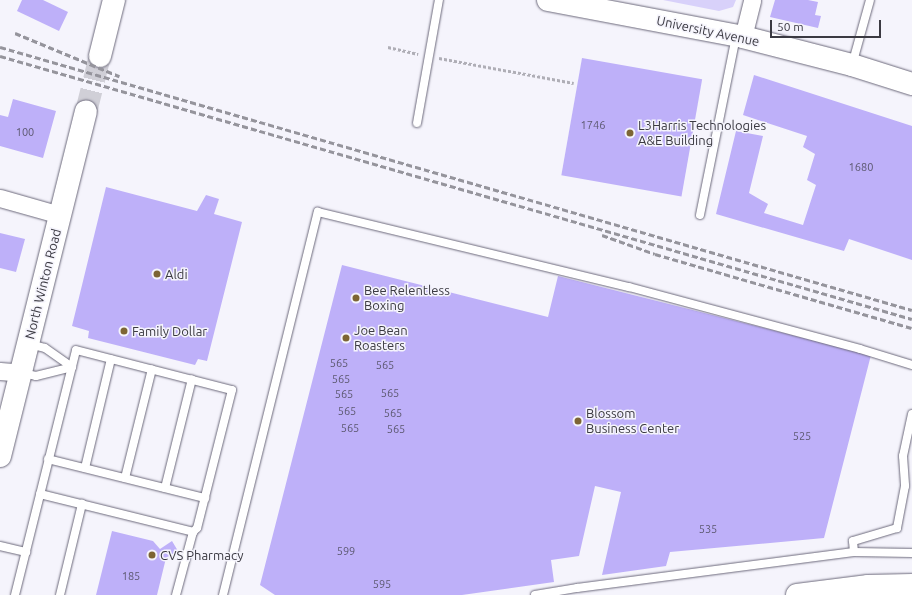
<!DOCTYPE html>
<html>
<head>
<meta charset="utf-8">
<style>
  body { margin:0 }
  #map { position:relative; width:912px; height:595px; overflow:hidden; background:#f5f4fc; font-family:Ubuntu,sans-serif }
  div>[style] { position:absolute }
  .green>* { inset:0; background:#d8d1fa }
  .building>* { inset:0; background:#beb0f9; transform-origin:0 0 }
  .primary-tunnel>* { height:22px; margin-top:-11px; transform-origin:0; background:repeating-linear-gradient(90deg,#d0cfd7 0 22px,transparent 0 33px) }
  .path>* { height:2.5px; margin-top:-1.25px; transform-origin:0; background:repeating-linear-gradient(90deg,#afaeb6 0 3px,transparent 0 5px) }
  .roads { filter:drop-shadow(0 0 1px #6c697b) drop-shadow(0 0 1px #6c697b) }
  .lane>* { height:8px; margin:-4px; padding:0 4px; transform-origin:4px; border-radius:4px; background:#fff }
  .street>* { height:17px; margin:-8.5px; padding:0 8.5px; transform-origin:8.5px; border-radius:8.5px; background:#fff }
  .secondary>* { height:22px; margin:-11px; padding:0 11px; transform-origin:11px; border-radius:11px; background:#fff }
  .primary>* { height:22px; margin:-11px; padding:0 11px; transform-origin:11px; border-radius:11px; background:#fff }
  .rail>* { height:3px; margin-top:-1.5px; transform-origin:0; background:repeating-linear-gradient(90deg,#95949c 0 6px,transparent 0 9px) }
  .dots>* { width:11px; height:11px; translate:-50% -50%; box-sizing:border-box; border:2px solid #f5f4fc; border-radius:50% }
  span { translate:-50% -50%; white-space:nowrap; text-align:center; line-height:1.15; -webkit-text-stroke:3px #f5f4fc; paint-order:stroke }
  .number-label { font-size:11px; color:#5c5870 }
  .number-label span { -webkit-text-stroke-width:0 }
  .street-label { font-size:13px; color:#3b3a42 }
  .poi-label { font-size:13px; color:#3b3a42 }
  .left { translate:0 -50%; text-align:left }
  .scale { position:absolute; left:770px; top:20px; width:111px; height:18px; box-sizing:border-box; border:2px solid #3b3a42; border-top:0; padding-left:5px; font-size:12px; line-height:14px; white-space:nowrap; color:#3b3a42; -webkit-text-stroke:3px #f5f4fc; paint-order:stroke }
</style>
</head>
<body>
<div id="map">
  <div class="green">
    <i style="clip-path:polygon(663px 0,736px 0,733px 7px,719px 11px)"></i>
  </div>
  <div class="building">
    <i style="clip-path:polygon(22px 0,43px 0,68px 12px,59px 31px,17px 11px)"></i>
    <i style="clip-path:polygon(775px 0,808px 0,818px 2px,815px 15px,821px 16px,818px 28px,770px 17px)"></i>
    <i style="left:582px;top:58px;width:122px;height:119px;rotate:10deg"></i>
    <i style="clip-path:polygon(754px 75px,912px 126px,912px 260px,849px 239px,844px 251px,716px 214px,736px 131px,763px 136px,749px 193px,768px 204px,764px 213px,803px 225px,816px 185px,807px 180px,815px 154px,803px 147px,807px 136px,743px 115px)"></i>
    <i style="clip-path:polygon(13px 99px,56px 111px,43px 158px,0 146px,0 115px,8px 117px)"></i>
    <i style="clip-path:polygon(106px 187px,197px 211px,206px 195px,219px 199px,214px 214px,242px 222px,207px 361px,198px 359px,195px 365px,88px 338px,89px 331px,72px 326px)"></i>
    <i style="clip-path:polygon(0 233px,25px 239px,16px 272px,0 268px)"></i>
    <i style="clip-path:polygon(342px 265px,548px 317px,558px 276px,871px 355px,824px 538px,670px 552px,666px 566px,602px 575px,621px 492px,595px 486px,579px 556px,551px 560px,554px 582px,462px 595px,275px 595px,260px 585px)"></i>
    <i style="clip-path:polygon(112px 531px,153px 541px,160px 549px,172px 541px,178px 551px,166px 558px,157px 595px,96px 595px)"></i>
  </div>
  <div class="primary-tunnel">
    <i style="left:86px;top:112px;width:58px;rotate:-76deg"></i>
  </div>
  <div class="path">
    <i style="left:388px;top:47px;width:31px;rotate:13deg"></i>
    <i style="left:439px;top:58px;width:137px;rotate:10.5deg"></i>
  </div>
  <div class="roads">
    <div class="lane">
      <i style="left:852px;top:65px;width:67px;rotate:-74.5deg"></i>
      <i style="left:417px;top:123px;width:125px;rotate:-79.9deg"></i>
      <i style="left:700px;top:215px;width:182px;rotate:-78.6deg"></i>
      <i style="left:29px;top:344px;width:16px;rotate:14deg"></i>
      <i style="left:45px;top:348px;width:33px;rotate:35deg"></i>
      <i style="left:22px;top:373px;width:14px;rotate:12deg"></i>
      <i style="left:36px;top:376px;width:37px;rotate:-14deg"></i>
      <i style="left:912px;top:414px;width:43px;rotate:102.1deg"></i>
      <i style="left:903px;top:456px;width:30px;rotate:86deg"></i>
      <i style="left:905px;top:486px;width:43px;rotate:100.8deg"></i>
      <i style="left:897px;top:528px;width:46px;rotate:163.5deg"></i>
      <i style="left:853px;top:541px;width:11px;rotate:85deg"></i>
      <i style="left:854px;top:552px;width:58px;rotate:1deg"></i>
      <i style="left:48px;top:459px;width:162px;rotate:14deg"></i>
      <i style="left:85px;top:468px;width:112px;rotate:-76.6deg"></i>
      <i style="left:125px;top:478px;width:112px;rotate:-76.1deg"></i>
      <i style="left:165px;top:488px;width:112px;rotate:-76.1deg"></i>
      <i style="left:40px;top:494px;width:158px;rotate:13.9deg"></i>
      <i style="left:0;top:546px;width:27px;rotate:13deg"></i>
      <i style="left:15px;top:595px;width:252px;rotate:-76deg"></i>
      <i style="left:76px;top:350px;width:161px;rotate:14.4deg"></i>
      <i style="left:232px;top:390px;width:142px;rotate:104.2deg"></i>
      <i style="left:197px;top:528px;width:6px;rotate:135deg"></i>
      <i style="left:193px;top:532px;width:65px;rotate:105.1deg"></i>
      <i style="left:60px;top:595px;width:94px;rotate:-76.4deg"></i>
      <i style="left:223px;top:595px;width:395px;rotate:-76.1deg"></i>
      <i style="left:318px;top:212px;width:320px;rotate:13.6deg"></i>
      <i style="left:629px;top:287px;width:239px;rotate:15deg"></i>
      <i style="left:860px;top:349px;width:54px;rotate:17.1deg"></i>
      <i style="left:535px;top:595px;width:43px;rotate:-9.5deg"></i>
      <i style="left:577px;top:588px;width:279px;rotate:-7.4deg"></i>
    </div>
    <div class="street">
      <i style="left:743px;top:37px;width:38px;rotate:-76deg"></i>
      <i style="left:0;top:198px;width:62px;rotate:15.8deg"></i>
      <i style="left:0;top:371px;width:21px;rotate:5deg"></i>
    </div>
    <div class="secondary">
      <i style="left:548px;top:0;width:198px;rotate:10.7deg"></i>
      <i style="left:743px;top:37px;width:113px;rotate:14.4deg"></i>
      <i style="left:852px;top:65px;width:63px;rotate:17.6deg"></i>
      <i style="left:797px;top:595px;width:72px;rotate:-7.2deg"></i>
      <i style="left:868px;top:586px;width:44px;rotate:-1.3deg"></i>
    </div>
    <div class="primary">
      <i style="left:100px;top:56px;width:58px;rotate:-76deg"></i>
      <i style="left:0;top:456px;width:355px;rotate:-76deg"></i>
    </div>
  </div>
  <div class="rail">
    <i style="left:15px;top:33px;width:113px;rotate:22.5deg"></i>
    <i style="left:0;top:47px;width:949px;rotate:16.09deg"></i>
    <i style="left:0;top:56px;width:949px;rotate:16.09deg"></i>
    <i style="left:602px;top:235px;width:56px;rotate:19.7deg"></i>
    <i style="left:655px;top:254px;width:267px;rotate:16.1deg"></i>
  </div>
  <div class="dots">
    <i style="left:630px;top:133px;background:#7d6535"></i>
    <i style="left:157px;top:274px;background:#7d6535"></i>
    <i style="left:356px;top:298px;background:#7d6535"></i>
    <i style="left:124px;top:331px;background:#7d6535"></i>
    <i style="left:346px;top:338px;background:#7d6535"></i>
    <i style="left:578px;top:421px;background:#7d6535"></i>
    <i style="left:152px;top:555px;background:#7d6535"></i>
  </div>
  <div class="number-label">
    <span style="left:593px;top:125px">1746</span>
    <span style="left:25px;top:132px">100</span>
    <span style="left:861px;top:167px">1680</span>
    <span style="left:339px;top:363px">565</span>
    <span style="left:385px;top:365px">565</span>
    <span style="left:341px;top:379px">565</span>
    <span style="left:390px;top:393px">565</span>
    <span style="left:344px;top:394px">565</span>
    <span style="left:347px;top:411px">565</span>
    <span style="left:393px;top:413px">565</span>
    <span style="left:350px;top:428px">565</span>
    <span style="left:396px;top:429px">565</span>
    <span style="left:802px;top:436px">525</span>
    <span style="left:708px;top:529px">535</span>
    <span style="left:346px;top:551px">599</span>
    <span style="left:131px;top:576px">185</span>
    <span style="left:382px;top:584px">595</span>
  </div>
  <div class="street-label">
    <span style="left:708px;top:31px;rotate:12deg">University Avenue</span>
    <span style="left:43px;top:284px;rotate:-76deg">North Winton Road</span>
  </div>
  <div class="poi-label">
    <span class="left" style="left:638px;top:133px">L3Harris Technologies<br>A&amp;E Building</span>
    <span class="left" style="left:165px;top:274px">Aldi</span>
    <span class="left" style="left:364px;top:298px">Bee Relentless<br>Boxing</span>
    <span class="left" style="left:132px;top:331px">Family Dollar</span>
    <span class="left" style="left:354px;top:338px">Joe Bean<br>Roasters</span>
    <span class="left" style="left:586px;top:421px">Blossom<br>Business Center</span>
    <span class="left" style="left:160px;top:555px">CVS Pharmacy</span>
  </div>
  <div class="scale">50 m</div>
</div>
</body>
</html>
